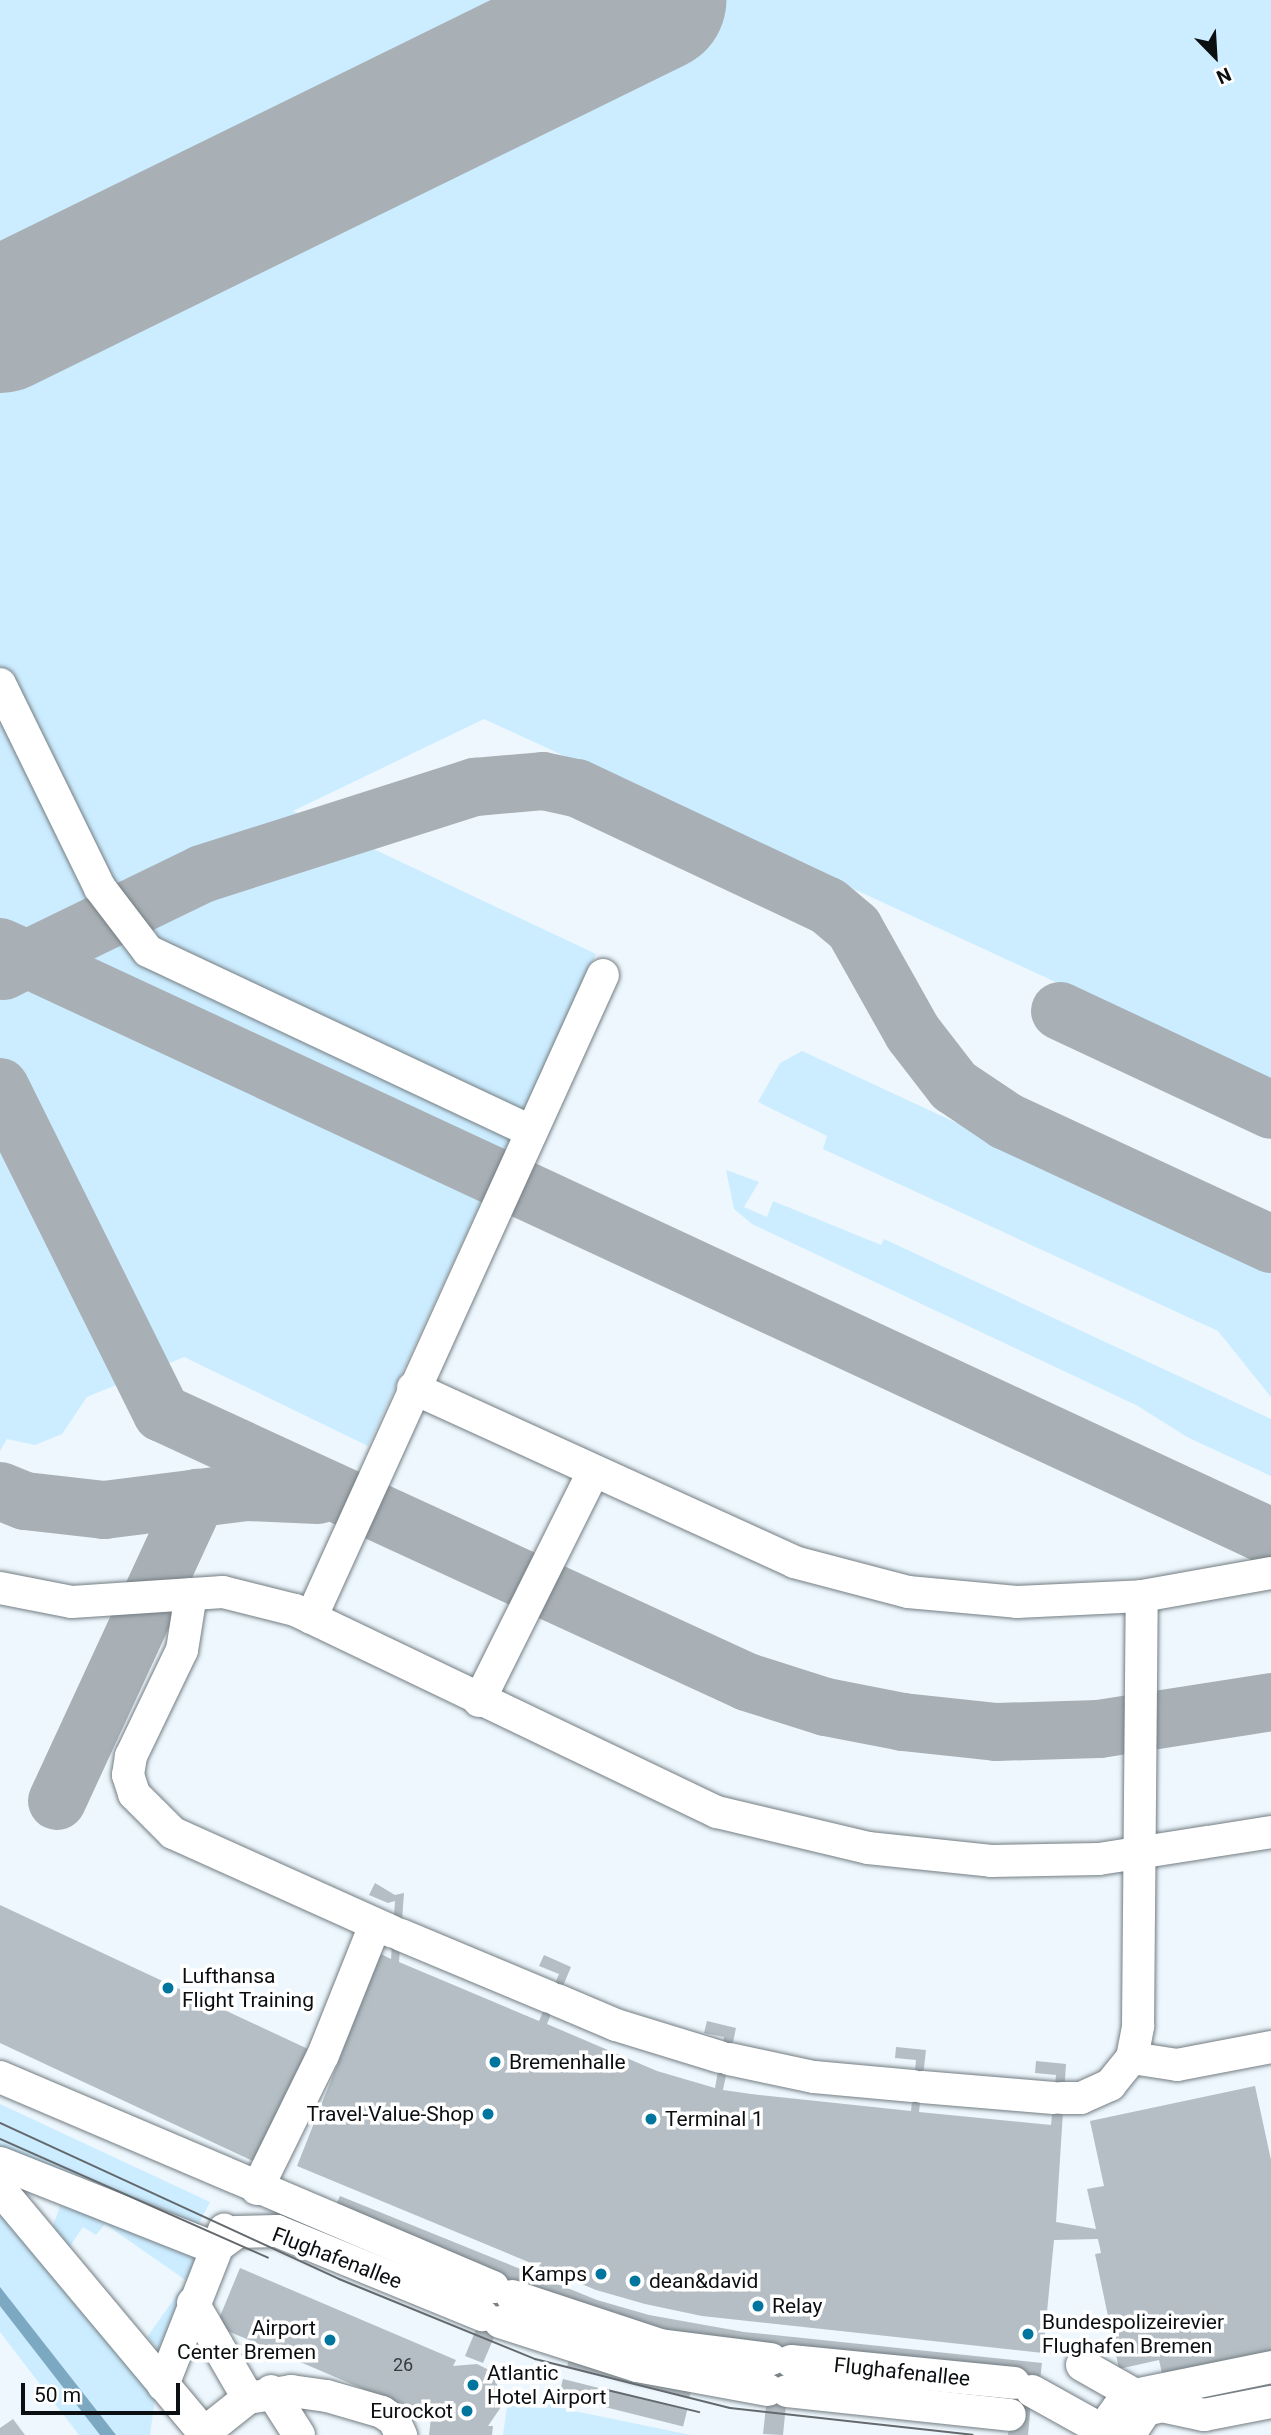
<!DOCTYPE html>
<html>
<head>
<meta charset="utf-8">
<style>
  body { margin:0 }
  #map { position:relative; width:1271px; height:2435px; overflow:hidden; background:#edf7fd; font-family:Roboto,sans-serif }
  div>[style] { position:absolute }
  .green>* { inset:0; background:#ccedff }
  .water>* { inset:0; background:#7ca9c1 }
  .taxiway>* { height:58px; margin:-29px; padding:0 29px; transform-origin:29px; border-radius:29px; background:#a8b0b5 }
  .runway>* { height:144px; margin:-72px; padding:0 72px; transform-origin:72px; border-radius:72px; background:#a8b0b5 }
  .building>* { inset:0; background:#b4bec4; transform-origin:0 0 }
  .roads { filter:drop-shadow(0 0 2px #747d82) drop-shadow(0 0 2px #747d82) }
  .minor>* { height:32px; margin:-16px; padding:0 16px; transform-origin:16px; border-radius:16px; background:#fff }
  .tram>* { height:2px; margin:-1px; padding:0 1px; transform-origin:1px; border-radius:1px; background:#63696d }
  .dots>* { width:19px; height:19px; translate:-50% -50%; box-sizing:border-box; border:4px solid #fff; border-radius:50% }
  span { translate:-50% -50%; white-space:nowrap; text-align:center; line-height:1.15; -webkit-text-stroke:7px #fff; paint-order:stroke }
  .number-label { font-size:18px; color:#363b3e }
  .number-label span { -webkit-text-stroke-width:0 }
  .poi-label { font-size:21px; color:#0c0f11 }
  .left { translate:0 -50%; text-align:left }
  .right { translate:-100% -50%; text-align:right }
  .street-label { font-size:21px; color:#0c0f11 }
  .north { position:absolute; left:1180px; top:21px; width:70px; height:70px; -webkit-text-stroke:5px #fff; paint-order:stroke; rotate:156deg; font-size:19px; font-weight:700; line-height:28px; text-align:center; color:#0c0f11 }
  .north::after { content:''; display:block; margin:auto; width:24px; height:32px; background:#0c0f11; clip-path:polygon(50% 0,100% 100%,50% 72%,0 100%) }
  .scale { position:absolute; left:21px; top:2383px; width:159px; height:32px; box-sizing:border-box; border:4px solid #0c0f11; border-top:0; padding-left:9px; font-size:21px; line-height:24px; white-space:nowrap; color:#0c0f11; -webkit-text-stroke:5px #fff; paint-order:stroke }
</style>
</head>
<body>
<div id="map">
  <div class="green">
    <i style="clip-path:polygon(0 0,1271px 0,1271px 1081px,484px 719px,293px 811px,596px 954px,368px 1446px,184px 1357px,87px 1397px,62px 1434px,35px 1445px,7px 1439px,0 1451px)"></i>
    <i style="clip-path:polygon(802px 1051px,1271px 1269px,1271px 1397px,1218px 1331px,823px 1149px,827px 1136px,758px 1102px,780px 1063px)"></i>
    <i style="clip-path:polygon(726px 1170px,759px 1182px,744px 1207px,767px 1217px,773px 1201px,881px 1245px,884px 1239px,1271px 1419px,1271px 1476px,1187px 1437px,1138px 1406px,752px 1224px,734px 1209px)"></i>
    <i style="clip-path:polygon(0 2104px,210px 2202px,194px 2233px,0 2148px)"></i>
    <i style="clip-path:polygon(62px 2201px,156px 2243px,199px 2253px,196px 2271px,159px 2350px,147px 2337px,187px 2281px,105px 2224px,96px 2235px,83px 2227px,66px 2252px,52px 2228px)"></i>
    <i style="clip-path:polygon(0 2205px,155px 2399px,150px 2435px,79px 2435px,0 2332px)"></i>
    <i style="clip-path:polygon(509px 2392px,574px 2411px,691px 2435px,503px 2435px)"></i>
  </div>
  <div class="water">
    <i style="clip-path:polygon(0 2287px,116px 2435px,100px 2435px,0 2306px)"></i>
  </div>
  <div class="taxiway">
    <i style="left:0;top:947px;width:30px;rotate:24deg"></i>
    <i style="left:27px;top:959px;width:195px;rotate:-25.9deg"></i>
    <i style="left:202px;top:874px;width:287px;rotate:-17.7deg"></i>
    <i style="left:475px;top:787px;width:68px;rotate:-5deg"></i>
    <i style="left:543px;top:781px;width:35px;rotate:12deg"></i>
    <i style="left:577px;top:788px;width:277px;rotate:25.2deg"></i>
    <i style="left:828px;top:906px;width:34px;rotate:40deg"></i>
    <i style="left:854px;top:928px;width:120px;rotate:60.7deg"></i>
    <i style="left:913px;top:1033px;width:67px;rotate:52.3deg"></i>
    <i style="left:954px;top:1086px;width:63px;rotate:33.9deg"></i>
    <i style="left:1006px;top:1121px;width:292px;rotate:24.9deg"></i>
    <i style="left:4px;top:971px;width:26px;rotate:-28deg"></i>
    <i style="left:27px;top:959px;width:1372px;rotate:24.92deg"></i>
    <i style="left:1060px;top:1011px;width:233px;rotate:25.1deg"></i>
    <i style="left:0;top:1087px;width:364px;rotate:63.6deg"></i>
    <i style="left:162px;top:1413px;width:644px;rotate:24.69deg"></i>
    <i style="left:747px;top:1682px;width:83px;rotate:17.6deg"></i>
    <i style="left:826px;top:1707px;width:78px;rotate:11deg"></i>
    <i style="left:903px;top:1722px;width:94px;rotate:6.1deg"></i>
    <i style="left:996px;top:1732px;width:103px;rotate:-1.7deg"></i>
    <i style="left:1099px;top:1729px;width:174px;rotate:-8.9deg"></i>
    <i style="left:0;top:1491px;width:27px;rotate:22deg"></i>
    <i style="left:25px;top:1501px;width:80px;rotate:6.5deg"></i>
    <i style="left:104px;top:1510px;width:144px;rotate:-7.2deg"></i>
    <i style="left:247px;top:1492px;width:71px;rotate:2.4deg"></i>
    <i style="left:57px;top:1801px;width:334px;rotate:-65.2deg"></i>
  </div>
  <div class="runway">
    <i style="left:0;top:321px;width:729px;rotate:-26.14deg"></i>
  </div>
  <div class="building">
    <i style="clip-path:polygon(375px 1883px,395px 1895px,404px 1893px,399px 1962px,539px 2021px,559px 1974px,539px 1966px,544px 1955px,571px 1967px,547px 2024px,657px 2071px,715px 2088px,724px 2037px,704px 2033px,707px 2021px,736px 2028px,723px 2090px,751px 2094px,911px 2111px,916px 2060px,895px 2058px,896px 2047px,926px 2050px,919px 2112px,1051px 2125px,1056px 2075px,1035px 2073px,1036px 2061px,1066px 2064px,1056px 2222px,1096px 2229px,1087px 2189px,1104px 2186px,1090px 2121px,1255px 2086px,1271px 2160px,1271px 2358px,1164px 2382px,1159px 2360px,1119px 2369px,1095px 2254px,1101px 2253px,1098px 2239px,1054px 2240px,1043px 2353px,702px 2316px,645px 2304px,596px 2290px,297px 2166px,381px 1954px,391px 1959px,395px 1901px,388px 1903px,369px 1895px)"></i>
    <i style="clip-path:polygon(0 1905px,308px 2049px,255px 2162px,0 2043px)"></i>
    <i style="clip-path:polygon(340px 2196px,597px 2300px,649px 2315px,744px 2332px,1042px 2363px,1040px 2380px,1033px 2380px,1028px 2435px,1008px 2435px,1014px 2378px,791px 2354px,783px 2435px,763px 2434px,772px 2351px,692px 2341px,515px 2288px,483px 2363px,465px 2356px,496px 2281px,333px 2212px)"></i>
    <i style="clip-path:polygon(240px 2268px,456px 2360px,453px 2366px,477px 2364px,489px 2370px,502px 2393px,501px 2407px,488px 2426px,493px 2426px,492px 2435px,429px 2435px,431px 2418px,216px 2326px)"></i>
    <i style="left:571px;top:2351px;width:126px;height:16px;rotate:14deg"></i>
    <i style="left:563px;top:2379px;width:128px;height:17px;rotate:14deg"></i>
    <i style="clip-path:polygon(13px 2419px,25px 2435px,0 2435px,0 2428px)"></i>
  </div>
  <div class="roads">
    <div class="minor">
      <i style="left:0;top:684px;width:227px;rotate:63.9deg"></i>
      <i style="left:100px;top:888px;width:79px;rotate:52.7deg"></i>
      <i style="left:148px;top:951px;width:422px;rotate:25.2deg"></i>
      <i style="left:413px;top:1388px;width:419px;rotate:24.5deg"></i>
      <i style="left:794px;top:1562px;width:118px;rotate:14.7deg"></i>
      <i style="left:908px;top:1592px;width:109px;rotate:5.2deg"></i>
      <i style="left:1017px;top:1602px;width:125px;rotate:-2.7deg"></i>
      <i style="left:1142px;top:1596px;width:131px;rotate:-10.1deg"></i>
      <i style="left:0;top:1588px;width:73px;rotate:11deg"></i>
      <i style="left:72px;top:1602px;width:151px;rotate:-3.8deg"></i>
      <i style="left:223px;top:1592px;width:74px;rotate:14deg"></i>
      <i style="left:295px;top:1610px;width:468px;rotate:25.6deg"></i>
      <i style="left:717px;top:1812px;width:155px;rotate:13.4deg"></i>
      <i style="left:868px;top:1848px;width:124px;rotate:6deg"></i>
      <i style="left:991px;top:1861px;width:108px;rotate:-1.1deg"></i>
      <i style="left:1099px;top:1859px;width:174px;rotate:-8.9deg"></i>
      <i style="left:191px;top:1594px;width:57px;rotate:99.1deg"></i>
      <i style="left:182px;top:1650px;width:118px;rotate:115.7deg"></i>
      <i style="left:131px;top:1756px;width:19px;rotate:99deg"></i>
      <i style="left:128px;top:1775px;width:20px;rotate:72deg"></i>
      <i style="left:134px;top:1794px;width:55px;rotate:45deg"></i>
      <i style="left:173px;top:1833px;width:241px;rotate:24.2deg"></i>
      <i style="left:311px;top:1618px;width:706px;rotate:-65.58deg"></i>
      <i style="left:479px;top:1701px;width:256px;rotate:-63.5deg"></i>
      <i style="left:401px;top:1935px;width:160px;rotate:22.7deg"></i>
      <i style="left:557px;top:2000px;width:64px;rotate:23deg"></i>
      <i style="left:616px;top:2025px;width:109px;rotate:17.1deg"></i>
      <i style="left:1132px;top:2058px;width:46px;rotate:8.8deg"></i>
      <i style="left:1177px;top:2065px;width:96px;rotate:-10.8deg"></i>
      <i style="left:729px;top:2059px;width:87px;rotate:12deg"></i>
      <i style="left:814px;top:2077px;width:99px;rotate:5.2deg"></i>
      <i style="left:0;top:2077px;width:536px;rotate:23.07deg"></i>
      <i style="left:922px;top:2087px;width:132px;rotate:4.8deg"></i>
      <i style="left:1062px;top:2098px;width:19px"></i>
      <i style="left:1081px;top:2098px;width:32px;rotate:-24deg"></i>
      <i style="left:1110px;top:2085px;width:35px;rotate:-51deg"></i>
      <i style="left:1132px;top:2058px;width:33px;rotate:-79deg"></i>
      <i style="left:1138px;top:2026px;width:430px;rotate:-89.5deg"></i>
      <i style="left:0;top:2163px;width:231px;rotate:21.6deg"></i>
      <i style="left:0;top:2189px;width:321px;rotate:50.1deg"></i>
      <i style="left:257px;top:2189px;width:149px;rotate:-63.8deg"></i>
      <i style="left:323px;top:2055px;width:140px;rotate:-68.2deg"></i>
      <i style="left:215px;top:2248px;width:27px;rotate:-36deg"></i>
      <i style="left:237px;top:2232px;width:40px;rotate:-1.4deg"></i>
      <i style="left:277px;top:2231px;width:222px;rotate:22.3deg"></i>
      <i style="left:512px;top:2296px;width:156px;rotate:18.3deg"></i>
      <i style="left:660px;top:2345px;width:112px;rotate:7.2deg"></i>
      <i style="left:193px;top:2303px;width:110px;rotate:59.9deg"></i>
      <i style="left:500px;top:2322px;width:144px;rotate:17.8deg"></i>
      <i style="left:637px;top:2366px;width:133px;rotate:10.4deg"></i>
      <i style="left:791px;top:2361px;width:224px;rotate:5.6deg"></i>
      <i style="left:1082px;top:2365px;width:61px;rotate:29.5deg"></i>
      <i style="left:163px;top:2385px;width:167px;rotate:-68.5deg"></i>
      <i style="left:271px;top:2391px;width:52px;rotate:57.5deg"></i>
      <i style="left:787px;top:2391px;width:224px;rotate:6.1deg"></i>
      <i style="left:1032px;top:2391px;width:90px;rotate:29.1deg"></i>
      <i style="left:1102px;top:2430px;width:27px;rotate:-54deg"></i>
      <i style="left:1118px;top:2408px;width:21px;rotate:-37deg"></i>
      <i style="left:1135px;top:2395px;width:139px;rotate:-11.6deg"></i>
      <i style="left:204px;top:2433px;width:56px;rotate:-38.5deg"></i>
      <i style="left:248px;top:2398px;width:44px;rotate:-9.2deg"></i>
      <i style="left:291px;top:2391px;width:36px;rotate:8deg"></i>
      <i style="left:327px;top:2396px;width:57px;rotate:16.2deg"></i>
      <i style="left:382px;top:2412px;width:14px;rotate:34deg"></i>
      <i style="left:394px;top:2420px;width:17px;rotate:65deg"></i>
      <i style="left:1129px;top:2435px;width:30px;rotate:-56deg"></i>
      <i style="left:1146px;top:2410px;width:16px;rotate:-14deg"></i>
      <i style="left:1162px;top:2406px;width:43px;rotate:12.1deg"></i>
      <i style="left:1204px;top:2415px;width:68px;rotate:-11deg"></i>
    </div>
  </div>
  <div class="tram">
    <i style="left:0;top:2123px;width:373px;rotate:24.7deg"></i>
    <i style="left:339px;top:2279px;width:212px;rotate:22.2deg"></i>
    <i style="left:535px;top:2359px;width:201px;rotate:14.1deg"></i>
    <i style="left:730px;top:2408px;width:244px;rotate:6.3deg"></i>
    <i style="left:0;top:2139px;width:293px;rotate:23.9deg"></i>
    <i style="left:603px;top:2389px;width:99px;rotate:13.5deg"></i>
  </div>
  <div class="dots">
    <i style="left:168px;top:1988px;background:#00759e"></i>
    <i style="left:495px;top:2062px;background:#00759e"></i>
    <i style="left:488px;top:2114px;background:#00759e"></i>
    <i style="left:651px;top:2119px;background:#00759e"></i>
    <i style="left:601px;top:2274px;background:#00759e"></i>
    <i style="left:635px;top:2281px;background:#00759e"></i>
    <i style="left:758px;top:2306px;background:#00759e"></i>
    <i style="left:1028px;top:2334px;background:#00759e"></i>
    <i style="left:330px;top:2340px;background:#00759e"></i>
    <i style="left:473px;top:2385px;background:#00759e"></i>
    <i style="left:467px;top:2411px;background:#00759e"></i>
  </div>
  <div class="number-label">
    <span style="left:403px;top:2365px">26</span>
  </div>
  <div class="poi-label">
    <span class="left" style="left:182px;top:1988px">Lufthansa<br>Flight Training</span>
    <span class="left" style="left:509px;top:2062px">Bremenhalle</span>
    <span class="right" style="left:474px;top:2114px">Travel-Value-Shop</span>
    <span class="left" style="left:665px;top:2119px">Terminal 1</span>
    <span class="right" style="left:587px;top:2274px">Kamps</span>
    <span class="left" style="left:649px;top:2281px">dean&amp;david</span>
    <span class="left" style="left:772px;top:2306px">Relay</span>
    <span class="left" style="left:1042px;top:2334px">Bundespolizeirevier<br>Flughafen Bremen</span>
    <span class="right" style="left:316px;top:2340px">Airport<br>Center Bremen</span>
    <span class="left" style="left:487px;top:2385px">Atlantic<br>Hotel Airport</span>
    <span class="right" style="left:453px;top:2411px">Eurockot</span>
  </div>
  <div class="street-label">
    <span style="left:337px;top:2258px;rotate:21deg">Flughafenallee</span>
    <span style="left:902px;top:2372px;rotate:6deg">Flughafenallee</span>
  </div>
  <div class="north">N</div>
  <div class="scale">50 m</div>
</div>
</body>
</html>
